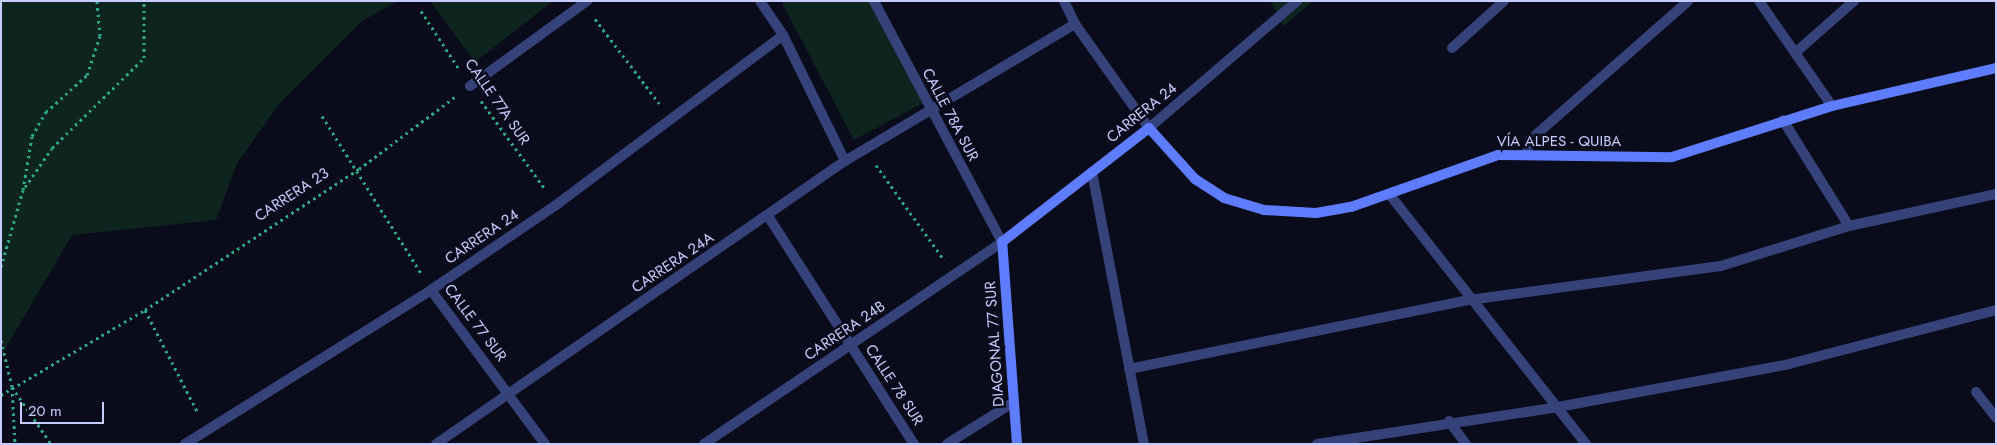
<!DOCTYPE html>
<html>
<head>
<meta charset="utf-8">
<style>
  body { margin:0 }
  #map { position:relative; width:1997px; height:445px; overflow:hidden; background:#0b0c1b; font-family:Jost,sans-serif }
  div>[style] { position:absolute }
  .green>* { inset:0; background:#0e251f }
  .path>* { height:3px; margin-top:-1.5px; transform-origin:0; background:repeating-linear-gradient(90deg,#2dab88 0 2.5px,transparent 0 6.5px) }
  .street>* { height:10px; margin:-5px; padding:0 5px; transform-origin:5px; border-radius:5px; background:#36437a }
  .secondary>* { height:10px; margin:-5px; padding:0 5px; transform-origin:5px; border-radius:5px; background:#5e7dfe }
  span { translate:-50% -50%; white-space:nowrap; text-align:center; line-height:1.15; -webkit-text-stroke:5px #0b0c1b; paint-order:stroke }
  .street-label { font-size:15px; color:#c6ccfe }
  .frame { position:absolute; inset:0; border:2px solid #c6ccfe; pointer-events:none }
  .scale { position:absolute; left:20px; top:402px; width:84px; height:22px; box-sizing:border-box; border:2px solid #c6ccfe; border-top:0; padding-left:6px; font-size:15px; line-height:18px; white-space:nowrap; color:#c6ccfe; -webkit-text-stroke:4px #0b0c1b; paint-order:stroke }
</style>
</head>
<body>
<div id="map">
  <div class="green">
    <i style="clip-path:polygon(1px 1px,398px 1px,362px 21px,280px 103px,237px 163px,216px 220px,72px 235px,1px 356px)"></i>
    <i style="clip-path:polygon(430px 1px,553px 1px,475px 62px)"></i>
    <i style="clip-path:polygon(786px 1px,874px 1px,925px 102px,854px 140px,782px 3px)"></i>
    <i style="clip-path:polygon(1270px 1px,1313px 1px,1284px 26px)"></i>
  </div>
  <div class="path">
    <i style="left:421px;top:11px;width:69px;rotate:56.8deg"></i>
    <i style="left:595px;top:19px;width:106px;rotate:52.7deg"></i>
    <i style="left:481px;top:101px;width:109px;rotate:54deg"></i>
    <i style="left:322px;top:116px;width:188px;rotate:57.8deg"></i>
    <i style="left:876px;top:165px;width:117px;rotate:54.4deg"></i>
    <i style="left:25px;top:187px;width:47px;rotate:-55.3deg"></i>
    <i style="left:52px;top:148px;width:129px;rotate:-44.4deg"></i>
    <i style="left:144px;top:58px;width:57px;rotate:-90deg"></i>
    <i style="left:1px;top:267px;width:80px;rotate:-74.1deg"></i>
    <i style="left:23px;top:190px;width:55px;rotate:-80.5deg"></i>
    <i style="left:32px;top:136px;width:28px;rotate:-60deg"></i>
    <i style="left:46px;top:112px;width:55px;rotate:-42.1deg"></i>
    <i style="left:87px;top:75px;width:41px;rotate:-71.6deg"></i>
    <i style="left:100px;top:36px;width:35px;rotate:-95deg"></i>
    <i style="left:145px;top:310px;width:116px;rotate:62.8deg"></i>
    <i style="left:1px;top:340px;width:48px;rotate:76.8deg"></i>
    <i style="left:12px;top:387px;width:57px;rotate:87deg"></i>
    <i style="left:12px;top:387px;width:69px;rotate:55.6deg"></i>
    <i style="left:1px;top:395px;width:167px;rotate:-30.6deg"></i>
    <i style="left:145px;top:310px;width:256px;rotate:-33.4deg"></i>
    <i style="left:359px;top:169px;width:121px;rotate:-37deg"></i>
  </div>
  <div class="street">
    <i style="left:760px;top:1px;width:41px;rotate:55.9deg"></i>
    <i style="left:783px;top:35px;width:140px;rotate:63.8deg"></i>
    <i style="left:1064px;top:1px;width:25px;rotate:64deg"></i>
    <i style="left:1075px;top:24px;width:128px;rotate:54.6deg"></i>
    <i style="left:1149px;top:128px;width:195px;rotate:-40.6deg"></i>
    <i style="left:1759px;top:1px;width:128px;rotate:55.2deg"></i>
    <i style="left:1452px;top:48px;width:70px;rotate:-42.1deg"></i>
    <i style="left:1795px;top:53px;width:79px;rotate:-41.4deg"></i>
    <i style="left:470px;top:86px;width:145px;rotate:-36deg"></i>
    <i style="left:1783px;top:120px;width:125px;rotate:58.1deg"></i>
    <i style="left:1526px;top:155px;width:16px;rotate:-75deg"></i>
    <i style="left:1530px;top:140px;width:210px;rotate:-41.3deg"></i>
    <i style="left:1092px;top:172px;width:277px;rotate:79.2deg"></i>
    <i style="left:1390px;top:195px;width:317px;rotate:51.8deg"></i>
    <i style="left:768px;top:216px;width:271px;rotate:57.4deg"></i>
    <i style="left:431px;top:290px;width:192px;rotate:53.5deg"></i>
    <i style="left:1129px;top:369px;width:347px;rotate:-11.5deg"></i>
    <i style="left:1469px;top:300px;width:254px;rotate:-7.7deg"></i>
    <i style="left:1721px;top:266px;width:134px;rotate:-17.4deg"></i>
    <i style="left:1849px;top:226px;width:150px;rotate:-12.3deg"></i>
    <i style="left:1976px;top:392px;width:33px;rotate:52deg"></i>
    <i style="left:1449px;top:421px;width:29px;rotate:54deg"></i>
    <i style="left:185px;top:444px;width:290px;rotate:-32deg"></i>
    <i style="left:431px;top:290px;width:151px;rotate:-34.2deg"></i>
    <i style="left:556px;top:205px;width:284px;rotate:-36.8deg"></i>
    <i style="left:436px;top:444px;width:497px;rotate:-34.7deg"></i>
    <i style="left:845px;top:161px;width:268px;rotate:-30.8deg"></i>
    <i style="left:704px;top:444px;width:360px;rotate:-34.1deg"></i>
    <i style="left:1002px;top:242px;width:273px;rotate:-118deg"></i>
    <i style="left:947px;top:444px;width:79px;rotate:-32.1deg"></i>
    <i style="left:1317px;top:444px;width:244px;rotate:-8.7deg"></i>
    <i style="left:1558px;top:407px;width:235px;rotate:-10.5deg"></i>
    <i style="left:1789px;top:364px;width:214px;rotate:-14.6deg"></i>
  </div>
  <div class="secondary">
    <i style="left:1017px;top:444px;width:203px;rotate:-94.2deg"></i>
    <i style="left:1002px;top:242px;width:186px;rotate:-37.8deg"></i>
    <i style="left:1149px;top:128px;width:69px;rotate:48deg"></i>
    <i style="left:1195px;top:179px;width:35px;rotate:33deg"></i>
    <i style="left:1224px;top:198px;width:42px;rotate:16.7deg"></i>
    <i style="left:1264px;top:210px;width:52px;rotate:3.3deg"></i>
    <i style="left:1316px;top:213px;width:36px;rotate:-10deg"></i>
    <i style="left:1351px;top:207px;width:156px;rotate:-19.5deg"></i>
    <i style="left:1498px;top:155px;width:174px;rotate:0.7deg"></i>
    <i style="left:1672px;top:157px;width:168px;rotate:-17.7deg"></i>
    <i style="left:1832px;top:106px;width:168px;rotate:-13deg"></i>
  </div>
  <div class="street-label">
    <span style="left:497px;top:102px;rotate:55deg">CALLE 77A SUR</span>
    <span style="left:1142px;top:113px;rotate:-39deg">CARRERA 24</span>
    <span style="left:950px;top:115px;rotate:62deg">CALLE 78A SUR</span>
    <span style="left:1559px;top:142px">VÍA ALPES - QUIBA</span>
    <span style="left:292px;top:195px;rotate:-33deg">CARRERA 23</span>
    <span style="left:482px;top:237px;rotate:-34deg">CARRERA 24</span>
    <span style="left:673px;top:263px;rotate:-34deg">CARRERA 24A</span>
    <span style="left:475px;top:323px;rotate:53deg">CALLE 77 SUR</span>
    <span style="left:845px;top:331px;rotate:-34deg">CARRERA 24B</span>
    <span style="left:995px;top:344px;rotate:-94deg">DIAGONAL 77 SUR</span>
    <span style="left:894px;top:385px;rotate:57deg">CALLE 78 SUR</span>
  </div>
  <div class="frame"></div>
  <div class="scale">20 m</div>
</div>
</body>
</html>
